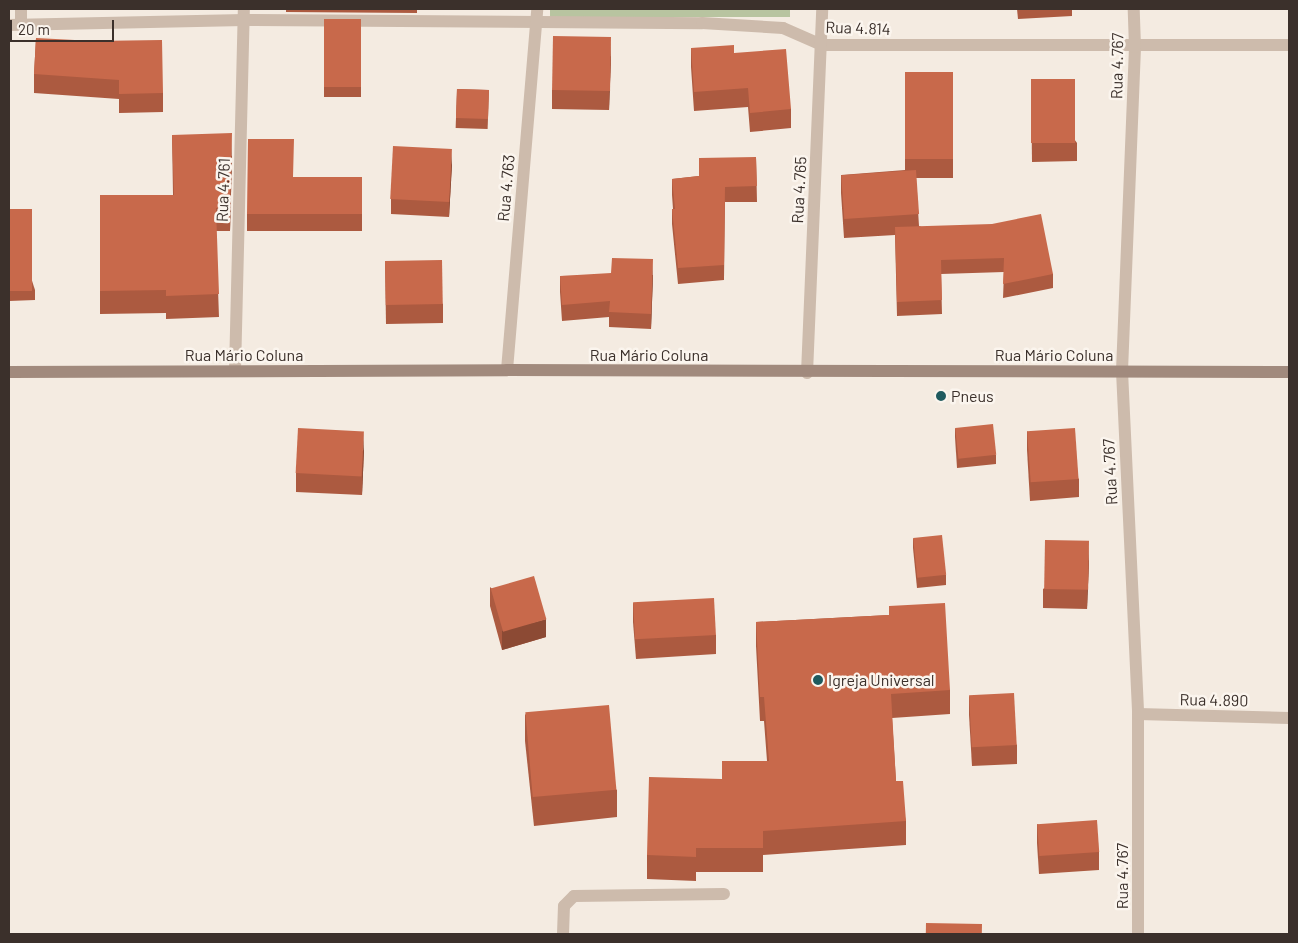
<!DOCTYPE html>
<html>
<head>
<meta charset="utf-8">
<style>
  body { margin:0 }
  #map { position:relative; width:1298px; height:943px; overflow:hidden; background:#f4ebe1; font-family:Barlow,sans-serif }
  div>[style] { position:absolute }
  .green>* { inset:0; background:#b8c4a0; transform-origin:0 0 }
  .minor>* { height:12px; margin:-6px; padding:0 6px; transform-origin:6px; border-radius:6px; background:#cdbbac }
  .tertiary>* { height:12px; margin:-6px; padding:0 6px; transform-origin:6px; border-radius:6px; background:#cdbbac }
  .secondary>* { height:12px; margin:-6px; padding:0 6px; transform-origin:6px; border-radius:6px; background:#a18a7d }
  .wall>* { inset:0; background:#ac5a40; transform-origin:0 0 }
  .shaded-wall>* { inset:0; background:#8c4a34 }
  .building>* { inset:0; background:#c8694b; transform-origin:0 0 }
  .dots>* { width:14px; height:14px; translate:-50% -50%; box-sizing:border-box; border:2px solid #fbf5ee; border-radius:50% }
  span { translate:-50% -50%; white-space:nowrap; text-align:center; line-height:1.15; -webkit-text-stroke:5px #fbf5ee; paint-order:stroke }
  .street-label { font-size:16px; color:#3b302b }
  .poi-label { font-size:16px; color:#3b302b }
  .left { translate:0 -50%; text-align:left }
  .frame { position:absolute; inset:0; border:10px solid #3b302b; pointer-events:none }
  .scale { position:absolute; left:10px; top:20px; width:104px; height:22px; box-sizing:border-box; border:2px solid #3b302b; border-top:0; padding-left:6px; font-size:15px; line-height:18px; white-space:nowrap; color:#3b302b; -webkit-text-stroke:4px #fbf5ee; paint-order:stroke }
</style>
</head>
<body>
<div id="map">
  <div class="green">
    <i style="left:550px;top:9px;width:240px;height:8px"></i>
  </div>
  <div class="minor">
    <i style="left:21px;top:24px;width:15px;rotate:-90deg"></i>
    <i style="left:9px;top:25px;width:235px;rotate:-1.2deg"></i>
    <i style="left:244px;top:20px;width:458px;rotate:0.4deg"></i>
    <i style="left:702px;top:23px;width:81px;rotate:3.5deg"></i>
    <i style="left:783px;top:28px;width:43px;rotate:23.6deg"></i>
    <i style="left:822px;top:45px;width:467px"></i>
    <i style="left:507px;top:370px;width:362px;rotate:-85.2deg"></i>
    <i style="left:235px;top:371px;width:362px;rotate:-88.6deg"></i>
    <i style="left:1122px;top:371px;width:343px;rotate:87.3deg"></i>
    <i style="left:1138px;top:714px;width:220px;rotate:90deg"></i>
    <i style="left:807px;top:373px;width:364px;rotate:-87.6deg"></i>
    <i style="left:1138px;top:714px;width:151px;rotate:1.5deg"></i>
    <i style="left:563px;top:934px;width:28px;rotate:-88deg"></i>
    <i style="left:564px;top:906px;width:14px;rotate:-45deg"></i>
    <i style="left:574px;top:896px;width:150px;rotate:-0.8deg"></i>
  </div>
  <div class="tertiary">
    <i style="left:1122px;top:371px;width:324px;rotate:-87.7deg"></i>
    <i style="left:1135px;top:47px;width:38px;rotate:-92deg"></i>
  </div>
  <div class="secondary">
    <i style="left:9px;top:372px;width:498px;rotate:-0.2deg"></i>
    <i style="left:507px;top:370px;width:782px;rotate:0.15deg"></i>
  </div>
  <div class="wall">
    <i style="clip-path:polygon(286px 9px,417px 9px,417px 13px,286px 12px)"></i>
    <i style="clip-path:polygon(1017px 9px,1072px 9px,1072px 16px,1018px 19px)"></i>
    <i style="left:324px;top:19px;width:37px;height:78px"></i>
    <i style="clip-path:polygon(36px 38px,163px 93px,163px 112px,119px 113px,119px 99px,34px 93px,34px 74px)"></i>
    <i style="clip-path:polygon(691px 48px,734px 53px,791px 109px,791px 128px,750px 132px,748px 107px,694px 111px,691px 67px)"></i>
    <i style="clip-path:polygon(611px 56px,609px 110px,552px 109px,552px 90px)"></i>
    <i style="clip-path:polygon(905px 72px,953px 72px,953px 178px,916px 178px,919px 226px,1053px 274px,1053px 288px,1003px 298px,1004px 272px,941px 274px,942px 314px,897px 316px,895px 235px,844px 238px,841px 193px,841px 175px,905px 170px)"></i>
    <i style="clip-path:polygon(1031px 79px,1077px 143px,1077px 161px,1032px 162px)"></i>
    <i style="left:457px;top:89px;width:32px;height:39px;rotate:2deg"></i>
    <i style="clip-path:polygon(172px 135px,232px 156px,230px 231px,216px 231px,219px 317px,166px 319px,166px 313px,100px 314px,100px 195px,173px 195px)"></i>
    <i style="clip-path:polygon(756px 157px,757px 202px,725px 202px,724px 280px,678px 284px,672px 224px,672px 209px,673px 209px,672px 195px,672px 179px,699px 176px)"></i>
    <i style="clip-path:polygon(452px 164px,449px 217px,391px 214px,391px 199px)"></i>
    <i style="clip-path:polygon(294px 177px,362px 177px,362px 231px,247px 231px,247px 214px)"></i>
    <i style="clip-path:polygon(9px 209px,35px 290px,35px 300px,9px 301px)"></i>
    <i style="clip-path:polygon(385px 261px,443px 304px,443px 323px,386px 324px)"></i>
    <i style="clip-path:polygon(653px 275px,651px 329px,609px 327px,609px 317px,562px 321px,560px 292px,560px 276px)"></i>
    <i style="clip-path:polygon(955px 428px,996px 455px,996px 464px,957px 468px,955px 437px)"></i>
    <i style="clip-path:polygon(1027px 431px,1079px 479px,1079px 497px,1030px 501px,1027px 450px)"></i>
    <i style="clip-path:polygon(364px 450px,362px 495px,296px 492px,296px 473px)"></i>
    <i style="clip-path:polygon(913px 538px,946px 575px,946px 585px,917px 588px,913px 548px)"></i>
    <i style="clip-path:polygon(1089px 560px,1087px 609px,1043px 608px,1043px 589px)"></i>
    <i style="clip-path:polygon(490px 587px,546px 637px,502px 650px,490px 606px)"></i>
    <i style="clip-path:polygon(633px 603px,716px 635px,716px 654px,636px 659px,633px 622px)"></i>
    <i style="clip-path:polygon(889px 606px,950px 690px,950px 714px,892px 718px,896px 781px,906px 821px,906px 845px,763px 855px,763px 872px,696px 872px,696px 881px,647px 879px,647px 855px,722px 779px,767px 761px,764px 721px,760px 721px,756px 646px,756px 622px,889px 615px)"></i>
    <i style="clip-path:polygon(969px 696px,1017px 745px,1017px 764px,972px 766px,969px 715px)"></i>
    <i style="clip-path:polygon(525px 714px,617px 790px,617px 817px,534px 826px,525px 741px)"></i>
    <i style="clip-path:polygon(1037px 824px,1099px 852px,1099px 870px,1039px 874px,1037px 843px)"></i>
  </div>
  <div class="shaded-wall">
    <i style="clip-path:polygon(611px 37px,611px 56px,609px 110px,609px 91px)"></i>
    <i style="clip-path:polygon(232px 133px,232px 156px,230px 231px,230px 208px)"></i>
    <i style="clip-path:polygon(452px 149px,452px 164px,449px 217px,449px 202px)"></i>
    <i style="clip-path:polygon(653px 259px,653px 275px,651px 329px,651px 314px)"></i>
    <i style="clip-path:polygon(364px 431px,364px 450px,362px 495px,362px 476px)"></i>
    <i style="clip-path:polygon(1089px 541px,1089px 560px,1087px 609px,1087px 591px)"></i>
    <i style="clip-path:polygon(546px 619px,546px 637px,502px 650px,502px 631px)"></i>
  </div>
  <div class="building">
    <i style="left:324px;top:19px;width:37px;height:68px"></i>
    <i style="left:553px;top:36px;width:58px;height:54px;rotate:1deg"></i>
    <i style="clip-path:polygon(36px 38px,94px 41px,162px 40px,163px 93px,119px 94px,119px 80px,34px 74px)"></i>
    <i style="clip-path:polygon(734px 45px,734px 53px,786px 49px,791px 109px,750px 113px,748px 88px,694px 92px,691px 48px)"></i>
    <i style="left:905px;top:72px;width:48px;height:87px"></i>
    <i style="left:1031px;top:79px;width:44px;height:64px"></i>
    <i style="left:457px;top:89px;width:32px;height:29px;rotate:2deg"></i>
    <i style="clip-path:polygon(232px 133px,230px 208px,216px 208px,219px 294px,166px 296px,166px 290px,100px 291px,100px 195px,174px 195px,172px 135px)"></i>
    <i style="clip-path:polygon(248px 139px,294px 139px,293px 177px,362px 177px,362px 214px,247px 214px)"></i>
    <i style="left:393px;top:146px;width:59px;height:53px;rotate:3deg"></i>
    <i style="clip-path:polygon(756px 157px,757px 186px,725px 187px,724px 265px,678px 268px,672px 209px,675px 209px,672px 179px,699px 176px,699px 158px)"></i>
    <i style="left:916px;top:170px;width:44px;height:75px;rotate:86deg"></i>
    <i style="left:9px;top:209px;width:23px;height:82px"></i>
    <i style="clip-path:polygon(1041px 214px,1053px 274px,1003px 284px,1004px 258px,941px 260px,942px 300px,897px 302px,895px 227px,992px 224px)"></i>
    <i style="clip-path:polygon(612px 258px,653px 259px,651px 314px,609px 312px,610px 301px,562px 305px,560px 276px,611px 273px)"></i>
    <i style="left:442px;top:260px;width:44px;height:57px;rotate:89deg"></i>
    <i style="left:993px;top:424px;width:31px;height:38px;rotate:84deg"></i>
    <i style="left:298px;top:428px;width:66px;height:45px;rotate:3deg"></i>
    <i style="left:1075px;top:428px;width:51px;height:48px;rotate:86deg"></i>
    <i style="left:942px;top:535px;width:40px;height:29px;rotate:84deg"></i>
    <i style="left:1045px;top:540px;width:44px;height:49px;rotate:1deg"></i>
    <i style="left:534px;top:576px;width:45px;height:45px;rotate:74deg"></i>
    <i style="left:714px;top:598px;width:37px;height:81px;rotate:87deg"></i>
    <i style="clip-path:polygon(945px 603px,950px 690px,891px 694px,896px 781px,903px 781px,906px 821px,763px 831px,763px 848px,696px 848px,696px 857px,647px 855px,649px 777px,722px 779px,722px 761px,769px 761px,764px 697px,760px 697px,756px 622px,889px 615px,889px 606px)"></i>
    <i style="left:1014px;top:693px;width:52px;height:45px;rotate:87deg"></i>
    <i style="left:609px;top:705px;width:85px;height:84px;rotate:85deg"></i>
    <i style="left:1097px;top:820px;width:32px;height:60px;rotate:86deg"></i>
    <i style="left:926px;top:923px;width:56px;height:11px;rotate:1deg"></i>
  </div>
  <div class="dots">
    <i style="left:941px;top:396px;background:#1f5a5e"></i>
    <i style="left:818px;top:680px;background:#1f5a5e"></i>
  </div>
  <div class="street-label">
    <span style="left:858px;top:28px;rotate:2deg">Rua 4.814</span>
    <span style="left:1117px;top:66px;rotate:-89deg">Rua 4.767</span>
    <span style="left:506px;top:188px;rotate:-85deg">Rua 4.763</span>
    <span style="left:223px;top:190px;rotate:-88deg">Rua 4.761</span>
    <span style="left:799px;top:190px;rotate:-87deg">Rua 4.765</span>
    <span style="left:244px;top:355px">Rua Mário Coluna</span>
    <span style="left:649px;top:355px">Rua Mário Coluna</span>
    <span style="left:1054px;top:355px">Rua Mário Coluna</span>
    <span style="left:1110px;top:472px;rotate:-93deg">Rua 4.767</span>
    <span style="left:1214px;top:700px;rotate:1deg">Rua 4.890</span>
    <span style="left:1122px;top:876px;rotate:-90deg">Rua 4.767</span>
  </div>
  <div class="poi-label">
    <span class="left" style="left:951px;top:396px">Pneus</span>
    <span class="left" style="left:828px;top:680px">Igreja Universal</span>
  </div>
  <div class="frame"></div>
  <div class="scale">20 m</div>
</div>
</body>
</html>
